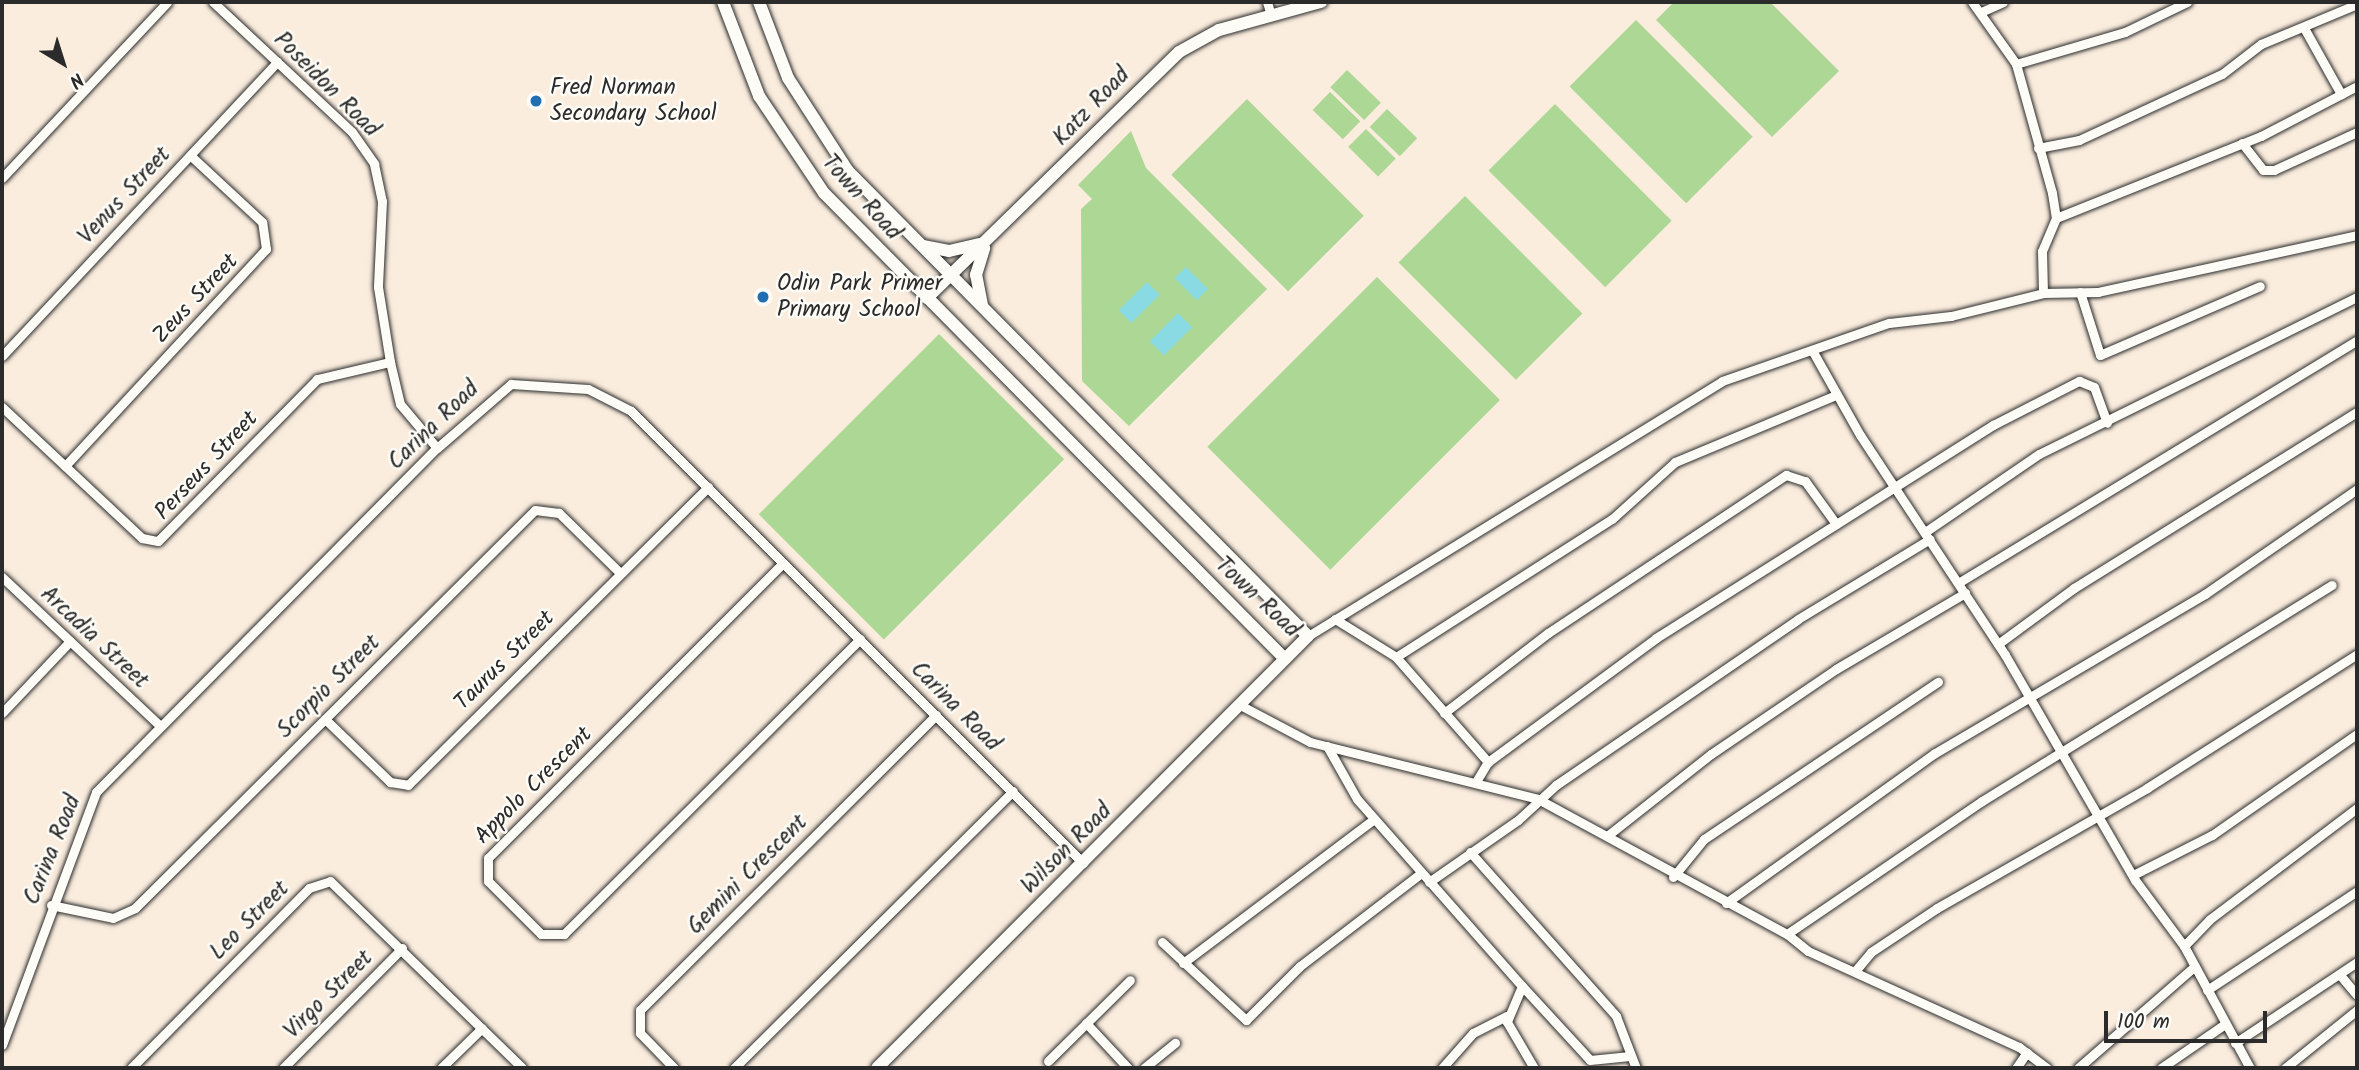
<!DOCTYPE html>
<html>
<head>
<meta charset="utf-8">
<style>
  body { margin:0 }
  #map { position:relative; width:2359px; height:1070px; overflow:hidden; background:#faedde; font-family:Kalam,sans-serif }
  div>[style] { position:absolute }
  .green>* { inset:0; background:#acd795; transform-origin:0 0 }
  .water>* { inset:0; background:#8adae4; transform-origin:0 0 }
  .roads { filter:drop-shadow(0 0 2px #2b2b2b) drop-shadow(0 0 2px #2b2b2b) }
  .street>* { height:9px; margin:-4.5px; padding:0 4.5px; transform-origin:4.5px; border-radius:4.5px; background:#fdfcf7 }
  .secondary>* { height:12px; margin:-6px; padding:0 6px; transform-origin:6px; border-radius:6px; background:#fdfcf7 }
  .dots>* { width:19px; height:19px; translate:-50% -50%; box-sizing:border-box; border:4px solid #fdfcf7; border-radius:50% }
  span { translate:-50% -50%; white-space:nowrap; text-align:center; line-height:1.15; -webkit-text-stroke:5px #fdfcf7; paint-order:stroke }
  .street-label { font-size:23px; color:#2b2b2b }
  .poi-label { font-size:23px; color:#2b2b2b }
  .left { translate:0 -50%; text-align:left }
  .frame { position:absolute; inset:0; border:4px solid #2b2b2b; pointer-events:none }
  .north { position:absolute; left:28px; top:28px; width:70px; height:70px; -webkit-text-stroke:5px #fdfcf7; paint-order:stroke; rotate:142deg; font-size:19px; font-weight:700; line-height:28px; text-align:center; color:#2b2b2b }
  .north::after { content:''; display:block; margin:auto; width:24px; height:32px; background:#2b2b2b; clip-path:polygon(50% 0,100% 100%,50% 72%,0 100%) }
  .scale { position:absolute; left:2104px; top:1011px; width:163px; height:32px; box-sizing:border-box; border:4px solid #2b2b2b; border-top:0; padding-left:9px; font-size:21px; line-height:24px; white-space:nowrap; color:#2b2b2b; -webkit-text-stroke:5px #fdfcf7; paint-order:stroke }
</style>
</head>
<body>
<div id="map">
  <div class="green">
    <i style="clip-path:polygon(1674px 2px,1770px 2px,1839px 71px,1772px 137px,1656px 20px)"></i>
    <i style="left:1636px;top:20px;width:165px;height:94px;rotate:45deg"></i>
    <i style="left:1347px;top:70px;width:47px;height:24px;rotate:44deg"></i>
    <i style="left:1330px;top:92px;width:42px;height:25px;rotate:44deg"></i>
    <i style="left:1247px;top:99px;width:165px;height:107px;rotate:45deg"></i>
    <i style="left:1555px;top:104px;width:165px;height:94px;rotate:45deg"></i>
    <i style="left:1387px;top:109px;width:42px;height:25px;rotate:44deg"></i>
    <i style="left:1366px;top:129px;width:42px;height:25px;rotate:45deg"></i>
    <i style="clip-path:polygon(1131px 131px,1146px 168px,1267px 289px,1129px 426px,1082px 381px,1081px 209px,1092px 199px,1078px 185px)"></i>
    <i style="left:1465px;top:196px;width:166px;height:94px;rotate:45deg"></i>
    <i style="left:1377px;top:277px;width:174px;height:240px;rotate:45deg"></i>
    <i style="left:939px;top:334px;width:177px;height:255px;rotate:45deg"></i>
  </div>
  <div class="water">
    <i style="left:1186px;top:267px;width:31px;height:16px;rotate:45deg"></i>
    <i style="left:1147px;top:282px;width:18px;height:40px;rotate:45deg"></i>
    <i style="left:1178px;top:313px;width:20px;height:40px;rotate:45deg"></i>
  </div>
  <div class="roads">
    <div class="street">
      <i style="left:213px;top:2px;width:190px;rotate:43.1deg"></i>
      <i style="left:352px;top:132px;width:39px;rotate:55deg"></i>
      <i style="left:374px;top:164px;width:38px;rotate:78deg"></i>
      <i style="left:382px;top:201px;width:86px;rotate:92.7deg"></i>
      <i style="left:378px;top:287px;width:76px;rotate:80.9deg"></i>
      <i style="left:390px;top:362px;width:43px;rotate:76.6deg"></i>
      <i style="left:400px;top:404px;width:57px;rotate:49.9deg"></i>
      <i style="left:1267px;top:2px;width:14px;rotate:73deg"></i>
      <i style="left:1972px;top:2px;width:76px;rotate:54.6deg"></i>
      <i style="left:2016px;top:64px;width:134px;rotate:74.4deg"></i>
      <i style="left:2052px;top:193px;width:25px;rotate:81deg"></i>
      <i style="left:2056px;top:218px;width:36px;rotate:113deg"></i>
      <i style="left:2042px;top:251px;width:42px;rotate:88.6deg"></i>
      <i style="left:1981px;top:12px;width:24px;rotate:-24deg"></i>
      <i style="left:2304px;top:28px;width:76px;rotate:60.7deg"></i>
      <i style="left:2016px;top:64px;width:114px;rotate:-16.4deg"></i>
      <i style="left:2125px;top:32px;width:69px;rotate:-25.8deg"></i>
      <i style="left:2242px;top:143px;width:34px;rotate:52deg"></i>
      <i style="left:2263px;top:170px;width:11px"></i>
      <i style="left:2274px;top:170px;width:91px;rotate:-24.6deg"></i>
      <i style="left:2038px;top:148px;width:42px;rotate:-11deg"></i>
      <i style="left:2079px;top:140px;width:157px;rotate:-24.8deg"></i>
      <i style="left:2222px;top:74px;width:49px;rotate:-37.6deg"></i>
      <i style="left:2261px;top:44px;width:104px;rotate:-22.6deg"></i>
      <i style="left:2px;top:178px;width:241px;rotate:-46.8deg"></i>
      <i style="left:2056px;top:218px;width:221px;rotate:-21.8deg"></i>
      <i style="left:2261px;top:136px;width:108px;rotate:-27.5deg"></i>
      <i style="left:2080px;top:292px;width:66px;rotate:72.4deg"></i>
      <i style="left:2100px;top:355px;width:174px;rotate:-23.3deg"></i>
      <i style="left:1813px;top:352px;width:95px;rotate:60.5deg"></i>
      <i style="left:1860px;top:435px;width:263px;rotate:56.6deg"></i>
      <i style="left:2005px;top:655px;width:260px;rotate:60deg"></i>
      <i style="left:2135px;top:880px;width:82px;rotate:53.4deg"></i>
      <i style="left:2184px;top:946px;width:139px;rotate:61.6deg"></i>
      <i style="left:2px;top:356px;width:403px;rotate:-46.9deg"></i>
      <i style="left:2px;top:407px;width:192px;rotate:43.1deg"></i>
      <i style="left:142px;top:538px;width:16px;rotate:11deg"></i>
      <i style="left:158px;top:541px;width:227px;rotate:-45.5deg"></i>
      <i style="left:317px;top:379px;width:75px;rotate:-13.1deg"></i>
      <i style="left:65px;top:466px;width:296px;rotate:-47.2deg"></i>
      <i style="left:266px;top:249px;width:27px;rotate:-98deg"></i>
      <i style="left:262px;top:222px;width:98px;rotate:-137.1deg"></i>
      <i style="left:1925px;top:532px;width:138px;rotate:-34.4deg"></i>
      <i style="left:2039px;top:454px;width:355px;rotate:-26.3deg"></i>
      <i style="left:783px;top:563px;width:417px;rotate:135deg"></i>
      <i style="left:488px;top:858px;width:23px;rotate:90deg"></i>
      <i style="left:488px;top:881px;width:75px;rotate:45deg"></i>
      <i style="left:541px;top:934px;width:23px"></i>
      <i style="left:564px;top:934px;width:418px;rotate:-44.9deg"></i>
      <i style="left:2px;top:577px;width:217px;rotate:43.3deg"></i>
      <i style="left:1958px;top:583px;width:467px;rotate:-31.3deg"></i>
      <i style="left:1335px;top:619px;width:72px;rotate:31.9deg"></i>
      <i style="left:1396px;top:657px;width:140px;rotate:48.8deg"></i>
      <i style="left:1308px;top:636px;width:486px;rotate:-31.6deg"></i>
      <i style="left:1722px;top:381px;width:177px;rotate:-19.2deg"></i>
      <i style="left:1889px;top:323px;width:62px;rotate:-6.4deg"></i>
      <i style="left:1951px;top:316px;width:95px;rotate:-14deg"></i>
      <i style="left:2043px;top:293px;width:55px;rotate:-1deg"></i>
      <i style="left:2098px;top:292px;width:265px;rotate:-12.4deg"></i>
      <i style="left:1998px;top:644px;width:94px;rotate:-36.4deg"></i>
      <i style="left:2074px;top:588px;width:333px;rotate:-31.9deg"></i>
      <i style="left:1396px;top:657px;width:256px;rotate:-32.6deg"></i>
      <i style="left:1612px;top:519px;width:85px;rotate:-42.1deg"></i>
      <i style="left:1675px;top:462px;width:174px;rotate:-22.6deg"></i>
      <i style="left:1240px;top:705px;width:79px;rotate:27.9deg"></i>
      <i style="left:1310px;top:742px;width:235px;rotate:14deg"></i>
      <i style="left:1538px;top:799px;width:283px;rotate:28.5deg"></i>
      <i style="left:1787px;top:934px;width:27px;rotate:39deg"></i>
      <i style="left:1808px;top:951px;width:232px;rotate:24.5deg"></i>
      <i style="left:2019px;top:1047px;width:35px;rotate:37deg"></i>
      <i style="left:2px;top:713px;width:99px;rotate:-46.6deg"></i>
      <i style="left:1444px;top:713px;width:131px;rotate:-37.6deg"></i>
      <i style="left:1548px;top:633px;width:286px;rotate:-33.6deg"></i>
      <i style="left:1786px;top:475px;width:20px;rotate:18deg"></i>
      <i style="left:1805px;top:481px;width:53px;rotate:54.2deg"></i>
      <i style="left:325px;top:719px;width:91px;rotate:44.1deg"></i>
      <i style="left:390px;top:782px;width:18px;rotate:9deg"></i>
      <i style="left:408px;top:785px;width:423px;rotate:-44.8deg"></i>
      <i style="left:1327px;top:746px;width:61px;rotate:60.5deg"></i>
      <i style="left:1357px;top:799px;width:249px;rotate:48.6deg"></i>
      <i style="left:1522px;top:986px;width:39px;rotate:113deg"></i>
      <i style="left:1507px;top:1022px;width:53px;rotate:59.6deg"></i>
      <i style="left:1477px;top:780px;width:21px;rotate:-59deg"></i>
      <i style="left:1488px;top:762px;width:209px;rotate:-36.4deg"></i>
      <i style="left:1656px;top:638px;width:399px;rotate:-32.3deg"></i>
      <i style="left:1993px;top:425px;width:97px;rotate:-27.1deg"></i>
      <i style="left:2079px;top:381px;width:16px;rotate:22deg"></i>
      <i style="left:2094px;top:387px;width:38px;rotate:70deg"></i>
      <i style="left:1607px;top:836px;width:132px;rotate:-38.3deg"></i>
      <i style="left:1711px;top:754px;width:151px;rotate:-34.2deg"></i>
      <i style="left:1836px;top:669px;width:150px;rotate:-30.5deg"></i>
      <i style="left:1470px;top:852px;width:220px;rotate:48.3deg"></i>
      <i style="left:1616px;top:1016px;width:56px;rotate:69deg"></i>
      <i style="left:2133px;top:875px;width:89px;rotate:-26.9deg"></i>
      <i style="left:2212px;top:835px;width:177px;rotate:-34.9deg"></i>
      <i style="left:1673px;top:877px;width:49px;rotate:-50.8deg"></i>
      <i style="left:1704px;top:839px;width:282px;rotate:-33.9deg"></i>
      <i style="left:1429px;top:882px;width:108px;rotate:-34.9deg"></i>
      <i style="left:1518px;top:820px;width:52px;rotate:-42.6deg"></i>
      <i style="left:1556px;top:785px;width:293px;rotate:-34.4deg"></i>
      <i style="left:1798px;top:619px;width:154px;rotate:-31.2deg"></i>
      <i style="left:1726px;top:903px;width:257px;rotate:-35.7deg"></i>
      <i style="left:1935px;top:753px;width:313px;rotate:-30.5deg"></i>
      <i style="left:2205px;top:594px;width:185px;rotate:-34.6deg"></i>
      <i style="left:51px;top:905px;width:63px;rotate:11.8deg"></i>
      <i style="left:113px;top:918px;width:24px;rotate:-24deg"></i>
      <i style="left:135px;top:908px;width:564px;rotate:-44.86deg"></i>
      <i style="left:535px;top:510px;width:24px;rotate:7deg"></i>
      <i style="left:559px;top:513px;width:84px;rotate:44.5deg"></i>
      <i style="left:1787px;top:934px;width:236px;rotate:-34.3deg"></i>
      <i style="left:1982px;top:801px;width:411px;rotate:-31.7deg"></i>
      <i style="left:1162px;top:942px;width:115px;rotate:42.9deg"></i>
      <i style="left:1246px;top:1020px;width:76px;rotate:-45deg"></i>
      <i style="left:1300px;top:966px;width:153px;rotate:-37.5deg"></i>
      <i style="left:2184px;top:946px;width:37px;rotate:-46deg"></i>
      <i style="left:2210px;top:919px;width:184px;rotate:-37.1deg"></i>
      <i style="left:1183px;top:963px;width:239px;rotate:-37deg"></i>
      <i style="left:1856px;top:970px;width:23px;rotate:-50deg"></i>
      <i style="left:1871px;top:952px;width:79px;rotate:-33.7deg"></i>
      <i style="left:1937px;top:908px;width:242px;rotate:-29.7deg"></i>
      <i style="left:2147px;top:788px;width:249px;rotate:-32.5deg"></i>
      <i style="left:2340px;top:975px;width:26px;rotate:50deg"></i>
      <i style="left:1522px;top:986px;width:100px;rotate:47.4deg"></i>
      <i style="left:1590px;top:1060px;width:40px;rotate:-5.7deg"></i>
      <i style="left:2207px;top:990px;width:180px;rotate:-33.4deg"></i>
      <i style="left:1086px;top:1023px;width:62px;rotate:47deg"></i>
      <i style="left:2235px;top:1043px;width:146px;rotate:-33.6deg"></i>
      <i style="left:2px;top:1045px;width:270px;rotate:-69.6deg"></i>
      <i style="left:96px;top:792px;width:484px;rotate:-45.3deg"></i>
      <i style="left:437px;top:448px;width:98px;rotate:-40.9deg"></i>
      <i style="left:511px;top:384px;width:77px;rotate:3.7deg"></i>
      <i style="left:588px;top:389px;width:48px;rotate:27.1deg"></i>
      <i style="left:631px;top:411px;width:639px;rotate:45deg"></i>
      <i style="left:1048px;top:1061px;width:115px;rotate:-44.6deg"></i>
      <i style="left:131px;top:1068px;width:253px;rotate:-45.3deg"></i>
      <i style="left:309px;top:888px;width:22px;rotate:-18deg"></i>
      <i style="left:330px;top:881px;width:268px;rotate:44.2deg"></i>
      <i style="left:283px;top:1068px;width:169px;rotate:-45.2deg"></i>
      <i style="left:441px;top:1068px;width:57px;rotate:-44.3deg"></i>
      <i style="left:674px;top:1068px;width:49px;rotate:-134.2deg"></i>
      <i style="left:640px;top:1033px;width:23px;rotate:-90deg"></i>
      <i style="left:640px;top:1010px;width:418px;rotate:-44.9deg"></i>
      <i style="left:734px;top:1068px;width:393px;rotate:-44.8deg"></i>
      <i style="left:1144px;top:1068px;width:40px;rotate:-39deg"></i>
      <i style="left:1442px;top:1068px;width:47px;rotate:-48.5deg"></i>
      <i style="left:1473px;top:1033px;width:38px;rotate:-27deg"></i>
      <i style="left:2016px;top:1068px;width:19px;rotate:-55deg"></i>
      <i style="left:2078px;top:1068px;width:155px;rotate:-41.1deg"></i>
      <i style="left:2161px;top:1068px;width:78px;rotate:-34.5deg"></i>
      <i style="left:2285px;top:1068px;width:92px;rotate:-38.9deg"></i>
    </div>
    <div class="secondary">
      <i style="left:723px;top:2px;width:101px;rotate:69deg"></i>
      <i style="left:759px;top:96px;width:117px;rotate:56.2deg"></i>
      <i style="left:824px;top:193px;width:655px;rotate:45.31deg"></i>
      <i style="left:759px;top:2px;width:81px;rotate:69.1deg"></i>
      <i style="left:788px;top:78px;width:111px;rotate:57.2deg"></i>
      <i style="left:848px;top:171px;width:654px;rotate:45.31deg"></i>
      <i style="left:1308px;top:636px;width:610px;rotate:134.93deg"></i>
      <i style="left:923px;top:246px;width:26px;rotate:11deg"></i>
      <i style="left:949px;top:251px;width:32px;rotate:-13deg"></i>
      <i style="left:927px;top:298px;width:352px;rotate:-44.3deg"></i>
      <i style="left:1179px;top:52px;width:46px;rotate:-28.8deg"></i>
      <i style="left:1219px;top:30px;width:106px;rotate:-15.4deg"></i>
      <i style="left:982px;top:305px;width:31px;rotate:-101deg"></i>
      <i style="left:976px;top:275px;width:28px;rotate:-73deg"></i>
    </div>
  </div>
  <div class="dots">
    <i style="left:536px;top:101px;background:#1f6fb2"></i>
    <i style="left:763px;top:297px;background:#1f6fb2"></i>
  </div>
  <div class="street-label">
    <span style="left:326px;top:85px;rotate:45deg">Poseidon Road</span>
    <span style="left:1092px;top:107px;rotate:-46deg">Katz Road</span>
    <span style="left:125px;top:196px;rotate:-47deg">Venus Street</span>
    <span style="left:861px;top:198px;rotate:48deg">Town Road</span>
    <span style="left:196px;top:299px;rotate:-47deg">Zeus Street</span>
    <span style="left:434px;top:426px;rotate:-44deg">Carina Road</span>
    <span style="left:207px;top:466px;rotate:-47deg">Perseus Street</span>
    <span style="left:1257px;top:598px;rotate:43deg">Town Road</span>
    <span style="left:94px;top:638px;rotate:43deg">Arcadia Street</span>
    <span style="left:505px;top:661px;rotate:-45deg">Taurus Street</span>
    <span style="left:329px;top:687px;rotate:-45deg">Scorpio Street</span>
    <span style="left:955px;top:707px;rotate:45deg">Carina Road</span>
    <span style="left:534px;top:786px;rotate:-45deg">Appolo Crescent</span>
    <span style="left:1067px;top:849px;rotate:-45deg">Wilson Road</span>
    <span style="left:53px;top:850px;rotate:-68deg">Carina Road</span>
    <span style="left:748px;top:875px;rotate:-45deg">Gemini Crescent</span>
    <span style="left:250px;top:921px;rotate:-45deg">Leo Street</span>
    <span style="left:329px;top:995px;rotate:-45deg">Virgo Street</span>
  </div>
  <div class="poi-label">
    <span class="left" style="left:550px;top:101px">Fred Norman<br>Secondary School</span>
    <span class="left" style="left:777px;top:297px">Odin Park Primer<br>Primary School</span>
  </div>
  <div class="frame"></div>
  <div class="north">N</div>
  <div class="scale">100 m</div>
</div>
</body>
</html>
